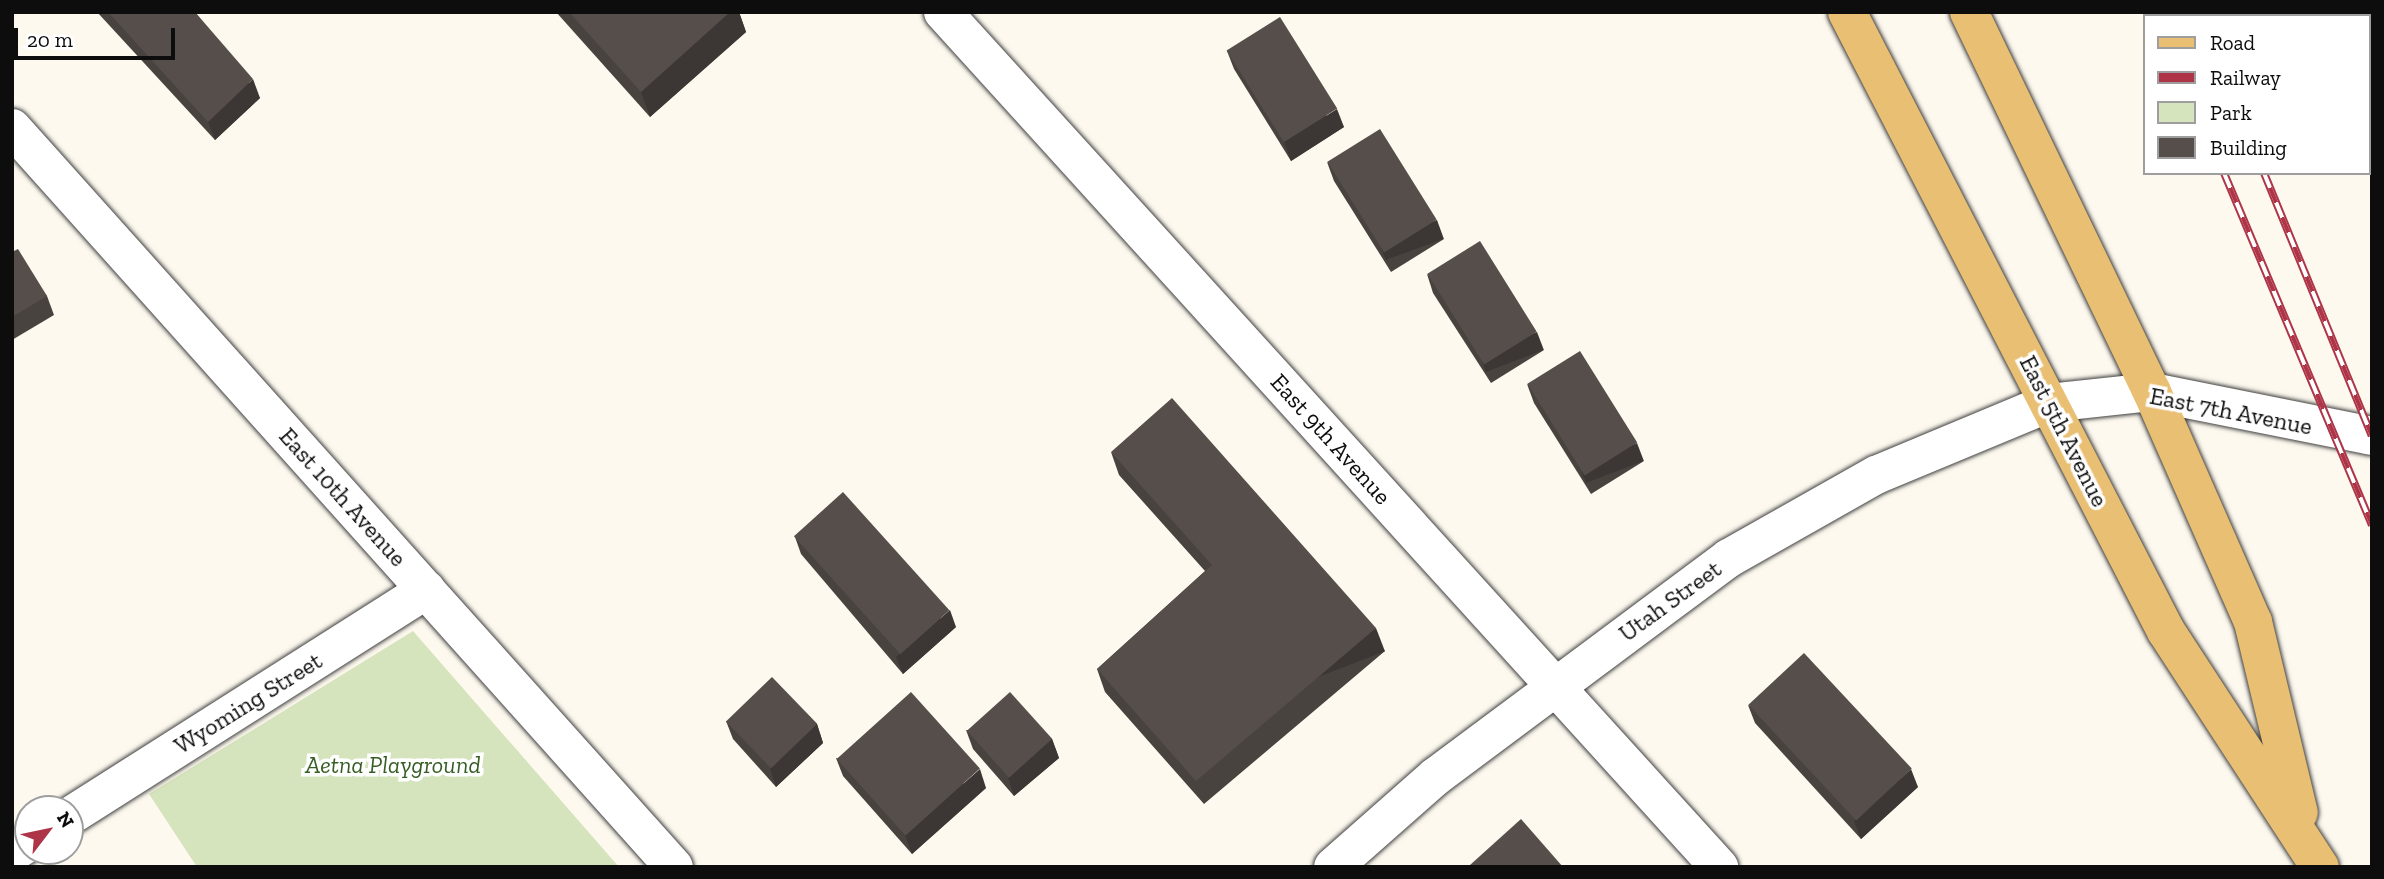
<!DOCTYPE html>
<html>
<head>
<meta charset="utf-8">
<style>
  body { margin:0 }
  #map { position:relative; width:2384px; height:879px; overflow:hidden; background:#fdf9ef; font-family:"Zilla Slab",serif }
  div>[style] { position:absolute }
  .green>* { inset:0; background:#d5e4bc }
  .roads { filter:drop-shadow(0 0 2px #404040) drop-shadow(0 0 2px #404040) }
  .minor>* { height:38px; margin:-19px; padding:0 19px; transform-origin:19px; border-radius:19px; background:#fff }
  .tertiary>* { height:38px; margin:-19px; padding:0 19px; transform-origin:19px; border-radius:19px; background:#fff }
  .primary>* { height:38px; margin:-19px; padding:0 19px; transform-origin:19px; border-radius:19px; background:#e9bf73 }
  .rail>* { height:8px; margin-top:-4px; transform-origin:0; background:repeating-linear-gradient(90deg,#fff 0 16px,#ae3548 0 32px); box-sizing:border-box; border-block:2px solid #ae3548 }
  .wall>* { inset:0; background:#494340 }
  .shaded-wall>* { inset:0; background:#3c3734; transform-origin:0 0 }
  .building>* { inset:0; background:#554e4b; transform-origin:0 0 }
  span { translate:-50% -50%; white-space:nowrap; text-align:center; line-height:1.15; -webkit-text-stroke:7px #fff; paint-order:stroke }
  .street-label { font-size:24px; color:#0d0d0d }
  .park-label { font-size:24px; color:#375e25; font-style:italic }
  .frame { position:absolute; inset:0; border:14px solid #0d0d0d; pointer-events:none }
  .legend { position:absolute; left:2143px; top:14px; width:228px; height:161px; box-sizing:border-box; background:#fff; border:2px solid #9e9e9e; margin:0; padding:9px 12px; list-style:none; font-size:21px; color:#0d0d0d }
  .legend li { display:flex; align-items:center; gap:14px; height:35px }
  .legend b { width:35px; border:2px solid #9e9e9e }
  .north { position:absolute; left:14px; top:795px; width:70px; height:70px; box-sizing:border-box; background:#fff; border:2px solid #9e9e9e; border-radius:50%; rotate:58deg; font-size:19px; font-weight:700; line-height:28px; text-align:center; color:#0d0d0d }
  .north::after { content:''; display:block; margin:auto; width:24px; height:32px; background:#ae3548; clip-path:polygon(50% 0,100% 100%,50% 72%,0 100%) }
  .scale { position:absolute; left:14px; top:28px; width:161px; height:32px; box-sizing:border-box; border:4px solid #0d0d0d; border-top:0; padding-left:9px; font-size:21px; line-height:24px; white-space:nowrap; color:#0d0d0d; -webkit-text-stroke:5px #fff; paint-order:stroke }
</style>
</head>
<body>
<div id="map">
  <div class="green">
    <i style="clip-path:polygon(413px 631px,619px 867px,197px 867px,149px 794px)"></i>
  </div>
  <div class="roads">
    <div class="minor">
      <i style="left:943px;top:12px;width:1155px;rotate:47.77deg"></i>
      <i style="left:12px;top:128px;width:992px;rotate:48.15deg"></i>
      <i style="left:70px;top:816px;width:422px;rotate:-32.4deg"></i>
      <i style="left:12px;top:853px;width:19px;rotate:-32deg"></i>
      <i style="left:1333px;top:867px;width:136px;rotate:-41.4deg"></i>
      <i style="left:1435px;top:777px;width:367px;rotate:-36.7deg"></i>
      <i style="left:1729px;top:558px;width:169px;rotate:-29.5deg"></i>
      <i style="left:1876px;top:475px;width:187px;rotate:-22.6deg"></i>
    </div>
    <div class="tertiary">
      <i style="left:2049px;top:403px;width:104px;rotate:-6.1deg"></i>
      <i style="left:2152px;top:392px;width:224px;rotate:11.3deg"></i>
    </div>
    <div class="primary">
      <i style="left:1847px;top:12px;width:696px;rotate:62.74deg"></i>
      <i style="left:2166px;top:631px;width:282px;rotate:56.9deg"></i>
      <i style="left:1969px;top:12px;width:422px;rotate:64.3deg"></i>
      <i style="left:2152px;top:392px;width:251px;rotate:66.3deg"></i>
      <i style="left:2253px;top:622px;width:196px;rotate:76.5deg"></i>
    </div>
  </div>
  <div class="rail">
    <i style="left:2161px;top:12px;width:4px;rotate:76deg"></i>
    <i style="left:2200px;top:12px;width:4px;rotate:76deg"></i>
    <i style="left:2224px;top:173px;width:382px;rotate:67.2deg"></i>
    <i style="left:2264px;top:173px;width:284px;rotate:67.7deg"></i>
  </div>
  <div class="wall">
    <i style="clip-path:polygon(97px 12px,195px 12px,260px 98px,215px 140px)"></i>
    <i style="clip-path:polygon(556px 12px,739px 12px,746px 32px,650px 117px)"></i>
    <i style="clip-path:polygon(1227px 51px,1344px 127px,1291px 161px,1234px 69px)"></i>
    <i style="clip-path:polygon(1327px 162px,1444px 239px,1391px 272px,1334px 181px)"></i>
    <i style="clip-path:polygon(12px 252px,47px 296px,54px 315px,12px 340px)"></i>
    <i style="clip-path:polygon(1427px 274px,1544px 350px,1491px 383px,1433px 293px)"></i>
    <i style="clip-path:polygon(1527px 384px,1644px 461px,1591px 494px,1534px 403px)"></i>
    <i style="clip-path:polygon(1111px 452px,1385px 651px,1204px 804px,1105px 692px,1097px 669px,1205px 571px,1119px 475px)"></i>
    <i style="clip-path:polygon(795px 537px,956px 627px,903px 674px,801px 554px)"></i>
    <i style="clip-path:polygon(1748px 705px,1918px 787px,1861px 839px,1755px 723px)"></i>
    <i style="clip-path:polygon(726px 721px,817px 724px,823px 743px,776px 787px,733px 739px)"></i>
    <i style="clip-path:polygon(966px 730px,1052px 739px,1059px 758px,1014px 796px,973px 749px)"></i>
    <i style="clip-path:polygon(836px 758px,986px 788px,912px 854px,843px 776px)"></i>
  </div>
  <div class="shaded-wall">
    <i style="clip-path:polygon(730px 12px,739px 12px,746px 32px,650px 117px,641px 92px)"></i>
    <i style="clip-path:polygon(253px 79px,260px 98px,215px 140px,208px 122px)"></i>
    <i style="clip-path:polygon(1337px 109px,1344px 127px,1291px 161px,1284px 142px)"></i>
    <i style="left:1437px;top:220px;width:20px;height:62px;rotate:70deg"></i>
    <i style="left:1537px;top:332px;width:19px;height:62px;rotate:69deg"></i>
    <i style="left:1637px;top:443px;width:19px;height:62px;rotate:69deg"></i>
    <i style="clip-path:polygon(950px 610px,956px 627px,903px 674px,896px 657px)"></i>
    <i style="left:1376px;top:628px;width:25px;height:236px;rotate:69deg"></i>
    <i style="clip-path:polygon(817px 724px,823px 743px,776px 787px,770px 769px)"></i>
    <i style="clip-path:polygon(1052px 739px,1059px 758px,1014px 796px,1008px 778px)"></i>
    <i style="clip-path:polygon(980px 769px,986px 788px,912px 854px,905px 835px)"></i>
    <i style="clip-path:polygon(1911px 769px,1918px 787px,1861px 839px,1854px 821px)"></i>
  </div>
  <div class="building">
    <i style="clip-path:polygon(108px 12px,195px 12px,253px 79px,208px 122px)"></i>
    <i style="clip-path:polygon(569px 12px,730px 12px,641px 92px)"></i>
    <i style="left:1280px;top:17px;width:108px;height:63px;rotate:58deg"></i>
    <i style="left:1380px;top:129px;width:107px;height:62px;rotate:58deg"></i>
    <i style="left:1480px;top:241px;width:107px;height:62px;rotate:58deg"></i>
    <i style="clip-path:polygon(18px 249px,47px 296px,12px 317px,12px 252px)"></i>
    <i style="left:1580px;top:351px;width:108px;height:62px;rotate:58deg"></i>
    <i style="clip-path:polygon(1172px 398px,1376px 628px,1196px 781px,1097px 669px,1212px 565px,1111px 452px)"></i>
    <i style="left:843px;top:492px;width:159px;height:66px;rotate:48deg"></i>
    <i style="left:1804px;top:653px;width:158px;height:76px;rotate:47deg"></i>
    <i style="left:772px;top:677px;width:65px;height:64px;rotate:46deg"></i>
    <i style="left:911px;top:692px;width:103px;height:100px;rotate:48deg"></i>
    <i style="left:1010px;top:692px;width:63px;height:58px;rotate:48deg"></i>
    <i style="clip-path:polygon(1521px 819px,1563px 867px,1472px 867px,1470px 865px)"></i>
  </div>
  <div class="street-label">
    <span style="left:2231px;top:411px;rotate:11deg">East 7th Avenue</span>
    <span style="left:2064px;top:431px;rotate:63deg">East 5th Avenue</span>
    <span style="left:1331px;top:439px;rotate:48deg">East 9th Avenue</span>
    <span style="left:343px;top:497px;rotate:48deg">East 10th Avenue</span>
    <span style="left:1670px;top:601px;rotate:-36deg">Utah Street</span>
    <span style="left:248px;top:703px;rotate:-32deg">Wyoming Street</span>
  </div>
  <div class="park-label">
    <span style="left:393px;top:765px">Aetna Playground</span>
  </div>
  <div class="frame"></div>
  <ul class="legend">
  <li><b style="height:9px;background:#e9bf73"></b>Road</li>
  <li><b style="height:9px;background:#ae3548"></b>Railway</li>
  <li><b style="height:19px;background:#d5e4bc"></b>Park</li>
  <li><b style="height:19px;background:#554e4b"></b>Building</li>
  </ul>
  <div class="north">N</div>
  <div class="scale">20 m</div>
</div>
</body>
</html>
